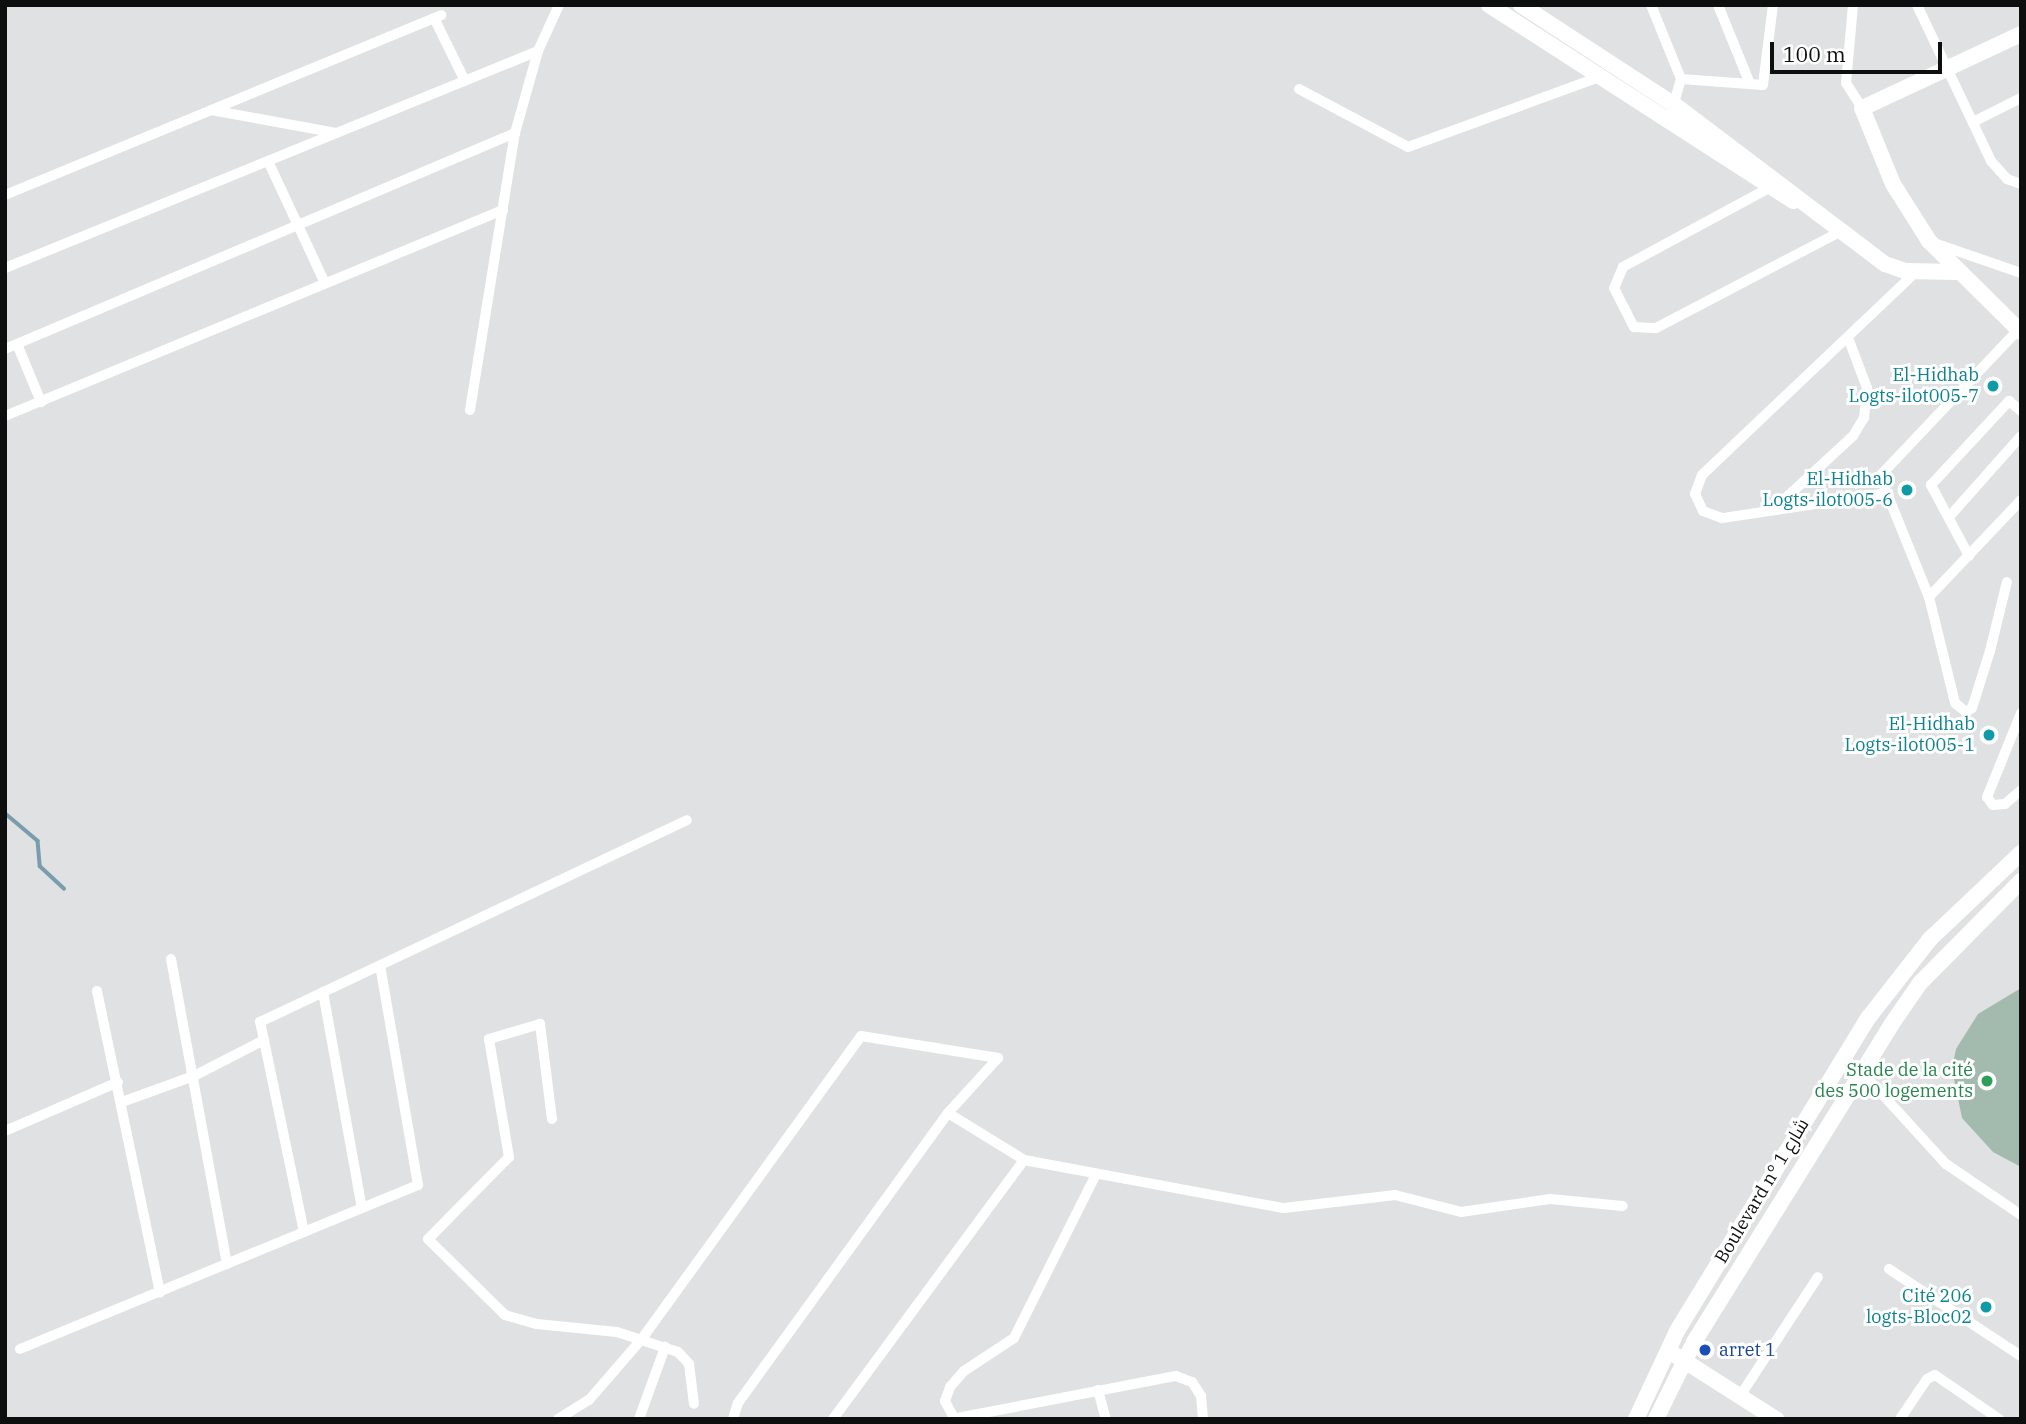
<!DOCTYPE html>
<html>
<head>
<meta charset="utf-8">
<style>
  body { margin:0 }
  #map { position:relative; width:2026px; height:1424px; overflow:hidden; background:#dfe1e2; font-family:"IBM Plex Serif",Cairo,serif }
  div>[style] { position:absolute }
  .green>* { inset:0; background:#a3bbae }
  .stream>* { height:3.5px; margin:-1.75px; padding:0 1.75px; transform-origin:1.75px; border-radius:1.75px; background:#799dad }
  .street>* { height:10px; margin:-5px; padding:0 5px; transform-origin:5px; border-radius:5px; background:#fff }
  .secondary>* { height:16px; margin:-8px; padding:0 8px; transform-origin:8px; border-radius:8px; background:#fff }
  .dots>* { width:19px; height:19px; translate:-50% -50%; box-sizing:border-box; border:4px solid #fff; border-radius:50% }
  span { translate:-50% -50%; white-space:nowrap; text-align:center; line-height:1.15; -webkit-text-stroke:6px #fff; paint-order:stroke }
  .culture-label { font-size:18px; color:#0d838f }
  .right { translate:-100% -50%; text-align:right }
  .leisure-label { font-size:18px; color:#27864d }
  .street-label { font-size:18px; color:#0d0e0e }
  .transit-label { font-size:18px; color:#164399 }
  .left { translate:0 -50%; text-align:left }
  .frame { position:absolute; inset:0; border:7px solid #0d0e0e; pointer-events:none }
  .scale { position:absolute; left:1770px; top:42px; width:172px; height:32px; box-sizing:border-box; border:4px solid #0d0e0e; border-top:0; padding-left:9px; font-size:21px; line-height:24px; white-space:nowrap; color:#0d0e0e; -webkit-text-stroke:5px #fff; paint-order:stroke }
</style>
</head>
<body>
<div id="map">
  <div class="green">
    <i style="clip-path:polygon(2021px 988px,2021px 1167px,1993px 1152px,1962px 1118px,1952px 1069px,1956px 1049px,1978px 1014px)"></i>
  </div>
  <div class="stream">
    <i style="left:5px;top:813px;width:43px;rotate:40.3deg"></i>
    <i style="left:38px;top:841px;width:25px;rotate:85deg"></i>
    <i style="left:40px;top:866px;width:33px;rotate:43deg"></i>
  </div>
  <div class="street">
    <i style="left:1651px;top:5px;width:80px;rotate:67.9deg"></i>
    <i style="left:1681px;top:79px;width:82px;rotate:4.2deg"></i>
    <i style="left:1763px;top:85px;width:81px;rotate:-82.9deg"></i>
    <i style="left:1718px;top:5px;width:85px;rotate:67.9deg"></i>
    <i style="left:1853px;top:5px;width:78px;rotate:95.1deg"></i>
    <i style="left:1846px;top:83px;width:30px;rotate:57deg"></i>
    <i style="left:1917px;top:5px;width:173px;rotate:64.6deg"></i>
    <i style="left:1991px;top:161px;width:24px;rotate:48deg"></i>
    <i style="left:2007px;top:179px;width:15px;rotate:20deg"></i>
    <i style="left:434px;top:18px;width:70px;rotate:63.8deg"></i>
    <i style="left:1299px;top:89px;width:123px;rotate:28deg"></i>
    <i style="left:1408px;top:147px;width:203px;rotate:-20.1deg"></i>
    <i style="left:211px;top:110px;width:127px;rotate:10.4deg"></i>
    <i style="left:1973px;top:122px;width:54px;rotate:-26.6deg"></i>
    <i style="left:1668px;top:123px;width:46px;rotate:-73.5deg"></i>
    <i style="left:268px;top:161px;width:135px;rotate:65deg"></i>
    <i style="left:1769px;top:188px;width:166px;rotate:151.6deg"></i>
    <i style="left:1623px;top:267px;width:23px;rotate:113deg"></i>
    <i style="left:1614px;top:288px;width:44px;rotate:62.9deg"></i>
    <i style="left:1634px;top:327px;width:22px;rotate:3deg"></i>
    <i style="left:1656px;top:328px;width:208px;rotate:-27.6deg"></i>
    <i style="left:5px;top:195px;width:472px;rotate:-22.4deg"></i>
    <i style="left:1934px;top:243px;width:92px;rotate:19deg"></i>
    <i style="left:5px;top:268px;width:575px;rotate:-22.15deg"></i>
    <i style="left:2018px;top:330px;width:201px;rotate:133.4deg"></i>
    <i style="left:1880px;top:476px;width:131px;rotate:68deg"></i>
    <i style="left:1929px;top:597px;width:134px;rotate:-46.5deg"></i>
    <i style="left:17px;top:344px;width:63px;rotate:67.5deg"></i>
    <i style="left:5px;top:349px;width:554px;rotate:-22.95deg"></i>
    <i style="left:470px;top:410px;width:281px;rotate:-80.8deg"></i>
    <i style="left:515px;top:133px;width:85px;rotate:-74.3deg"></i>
    <i style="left:538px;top:51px;width:51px;rotate:-65.5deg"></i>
    <i style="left:5px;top:416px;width:539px;rotate:-22.47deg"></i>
    <i style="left:1888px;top:493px;width:168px;rotate:171.4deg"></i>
    <i style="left:1722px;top:518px;width:20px;rotate:-160deg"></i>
    <i style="left:1703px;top:511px;width:19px;rotate:-115deg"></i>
    <i style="left:1695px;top:494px;width:20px;rotate:-70deg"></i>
    <i style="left:1702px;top:475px;width:295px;rotate:-43.5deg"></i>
    <i style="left:1776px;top:507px;width:105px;rotate:-42.7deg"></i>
    <i style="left:1853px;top:436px;width:21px;rotate:-59deg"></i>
    <i style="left:1864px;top:418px;width:30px;rotate:-84deg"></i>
    <i style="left:1867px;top:388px;width:51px;rotate:-110.6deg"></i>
    <i style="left:1949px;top:517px;width:108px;rotate:-48.4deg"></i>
    <i style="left:1969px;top:556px;width:81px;rotate:-118.2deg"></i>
    <i style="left:1931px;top:485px;width:115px;rotate:-47.1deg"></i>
    <i style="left:2009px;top:401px;width:16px;rotate:40deg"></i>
    <i style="left:1929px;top:597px;width:109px;rotate:76.2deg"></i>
    <i style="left:1955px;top:703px;width:14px;rotate:39deg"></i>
    <i style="left:1966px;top:712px;width:7px;rotate:-34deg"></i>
    <i style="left:1972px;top:708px;width:60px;rotate:-72.5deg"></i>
    <i style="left:1990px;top:651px;width:71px;rotate:-76.2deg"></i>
    <i style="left:2021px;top:713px;width:91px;rotate:112deg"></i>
    <i style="left:1987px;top:797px;width:10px;rotate:53deg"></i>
    <i style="left:1993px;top:805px;width:12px;rotate:-5deg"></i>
    <i style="left:2005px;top:804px;width:21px;rotate:-41deg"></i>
    <i style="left:171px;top:959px;width:310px;rotate:79.6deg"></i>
    <i style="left:97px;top:991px;width:308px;rotate:78.2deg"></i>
    <i style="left:323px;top:992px;width:219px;rotate:79.8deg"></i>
    <i style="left:1842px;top:1058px;width:23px;rotate:34deg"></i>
    <i style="left:1861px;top:1071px;width:126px;rotate:47.6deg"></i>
    <i style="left:1946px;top:1164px;width:91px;rotate:34.2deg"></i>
    <i style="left:122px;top:1102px;width:77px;rotate:-19.9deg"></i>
    <i style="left:194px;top:1076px;width:79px;rotate:-27.2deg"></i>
    <i style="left:552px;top:1119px;width:96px;rotate:-97.2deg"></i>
    <i style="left:540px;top:1024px;width:53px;rotate:163.6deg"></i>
    <i style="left:489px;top:1039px;width:120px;rotate:80.4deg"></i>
    <i style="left:509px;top:1157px;width:115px;rotate:134.6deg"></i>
    <i style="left:428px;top:1239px;width:108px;rotate:44.6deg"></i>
    <i style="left:505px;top:1315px;width:33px;rotate:16deg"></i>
    <i style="left:537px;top:1324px;width:80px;rotate:5.7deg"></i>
    <i style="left:617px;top:1332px;width:25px;rotate:18deg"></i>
    <i style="left:641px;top:1340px;width:375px;rotate:-54.1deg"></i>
    <i style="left:861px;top:1036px;width:139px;rotate:9.1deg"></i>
    <i style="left:998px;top:1058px;width:74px;rotate:132.3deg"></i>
    <i style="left:948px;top:1113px;width:89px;rotate:31.7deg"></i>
    <i style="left:1024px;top:1160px;width:264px;rotate:10.5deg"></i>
    <i style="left:1284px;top:1208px;width:112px;rotate:-6.7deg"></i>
    <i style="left:1395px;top:1195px;width:68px;rotate:14.4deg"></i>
    <i style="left:1461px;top:1212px;width:90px;rotate:-8.3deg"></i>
    <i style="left:1550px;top:1199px;width:73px;rotate:5.5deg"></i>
    <i style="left:5px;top:1131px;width:123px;rotate:-23.4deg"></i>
    <i style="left:304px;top:1232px;width:215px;rotate:-101.8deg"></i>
    <i style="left:260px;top:1022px;width:472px;rotate:-25.3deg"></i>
    <i style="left:1889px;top:1269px;width:158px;rotate:33.4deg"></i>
    <i style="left:20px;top:1349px;width:430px;rotate:-22.4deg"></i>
    <i style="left:418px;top:1185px;width:222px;rotate:-99.8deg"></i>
    <i style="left:1098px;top:1390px;width:30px;rotate:75deg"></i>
    <i style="left:1740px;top:1396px;width:142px;rotate:-56.8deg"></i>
    <i style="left:954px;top:1418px;width:19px;rotate:-118deg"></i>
    <i style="left:945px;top:1401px;width:15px;rotate:-70deg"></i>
    <i style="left:950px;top:1387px;width:21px;rotate:-49deg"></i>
    <i style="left:964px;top:1371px;width:60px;rotate:-33.4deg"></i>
    <i style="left:1014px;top:1338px;width:183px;rotate:-63.4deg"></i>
    <i style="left:558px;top:1419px;width:36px;rotate:-32deg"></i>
    <i style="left:589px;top:1400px;width:79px;rotate:-49.1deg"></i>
    <i style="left:641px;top:1340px;width:39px;rotate:18deg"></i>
    <i style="left:678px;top:1352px;width:16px;rotate:47deg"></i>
    <i style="left:689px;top:1364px;width:40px;rotate:82.9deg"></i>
    <i style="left:639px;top:1419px;width:77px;rotate:-70.1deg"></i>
    <i style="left:733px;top:1419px;width:17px;rotate:-73deg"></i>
    <i style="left:738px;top:1403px;width:358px;rotate:-54.1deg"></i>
    <i style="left:833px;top:1419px;width:322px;rotate:-53.6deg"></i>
    <i style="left:952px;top:1419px;width:228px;rotate:-10.9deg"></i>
    <i style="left:1176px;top:1376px;width:17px;rotate:21deg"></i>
    <i style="left:1192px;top:1382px;width:17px;rotate:57deg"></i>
    <i style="left:1201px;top:1396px;width:23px;rotate:85deg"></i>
    <i style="left:1900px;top:1419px;width:48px;rotate:-56deg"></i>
    <i style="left:1927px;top:1379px;width:9px;rotate:-27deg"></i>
    <i style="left:1935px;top:1375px;width:78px;rotate:34.5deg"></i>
  </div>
  <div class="secondary">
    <i style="left:1489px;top:5px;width:362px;rotate:32.8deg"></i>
    <i style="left:1521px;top:5px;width:185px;rotate:33.1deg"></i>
    <i style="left:1676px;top:106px;width:262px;rotate:37.1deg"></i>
    <i style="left:1885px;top:264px;width:21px;rotate:19deg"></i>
    <i style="left:1905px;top:271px;width:52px;rotate:1.1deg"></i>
    <i style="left:2021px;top:34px;width:175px;rotate:155deg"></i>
    <i style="left:1862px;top:108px;width:82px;rotate:67.8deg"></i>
    <i style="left:1893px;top:184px;width:67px;rotate:57.7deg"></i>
    <i style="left:1929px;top:241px;width:129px;rotate:44.7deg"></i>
    <i style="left:1675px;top:1355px;width:120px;rotate:32.4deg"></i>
    <i style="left:1636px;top:1419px;width:97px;rotate:-65deg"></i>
    <i style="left:1677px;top:1331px;width:368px;rotate:-58.6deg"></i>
    <i style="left:1869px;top:1017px;width:99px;rotate:-52deg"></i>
    <i style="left:1930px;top:939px;width:125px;rotate:-43.4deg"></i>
    <i style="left:1656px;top:1419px;width:86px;rotate:-63.7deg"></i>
    <i style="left:1694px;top:1342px;width:373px;rotate:-58.1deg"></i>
    <i style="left:1891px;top:1025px;width:51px;rotate:-55.4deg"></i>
    <i style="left:1920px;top:983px;width:144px;rotate:-45.3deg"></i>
  </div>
  <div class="dots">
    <i style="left:1993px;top:386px;background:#0f9aa8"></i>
    <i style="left:1907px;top:490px;background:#0f9aa8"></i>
    <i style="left:1989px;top:735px;background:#0f9aa8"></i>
    <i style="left:1987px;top:1081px;background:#2e9e5b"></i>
    <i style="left:1986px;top:1307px;background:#0f9aa8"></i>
    <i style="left:1705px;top:1350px;background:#1a4fb4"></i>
  </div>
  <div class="culture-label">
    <span class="right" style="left:1979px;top:386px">El-Hidhab<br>Logts-ilot005-7</span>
    <span class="right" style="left:1893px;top:490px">El-Hidhab<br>Logts-ilot005-6</span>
    <span class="right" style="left:1975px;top:735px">El-Hidhab<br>Logts-ilot005-1</span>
    <span class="right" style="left:1972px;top:1307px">Cité 206<br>logts-Bloc02</span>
  </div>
  <div class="leisure-label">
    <span class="right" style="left:1973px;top:1081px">Stade de la cité<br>des 500 logements</span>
  </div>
  <div class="street-label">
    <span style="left:1762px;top:1191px;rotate:-59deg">Boulevard n° شارع 1</span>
  </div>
  <div class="transit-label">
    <span class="left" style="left:1719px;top:1350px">arret 1</span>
  </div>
  <div class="frame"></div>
  <div class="scale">100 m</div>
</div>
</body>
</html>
